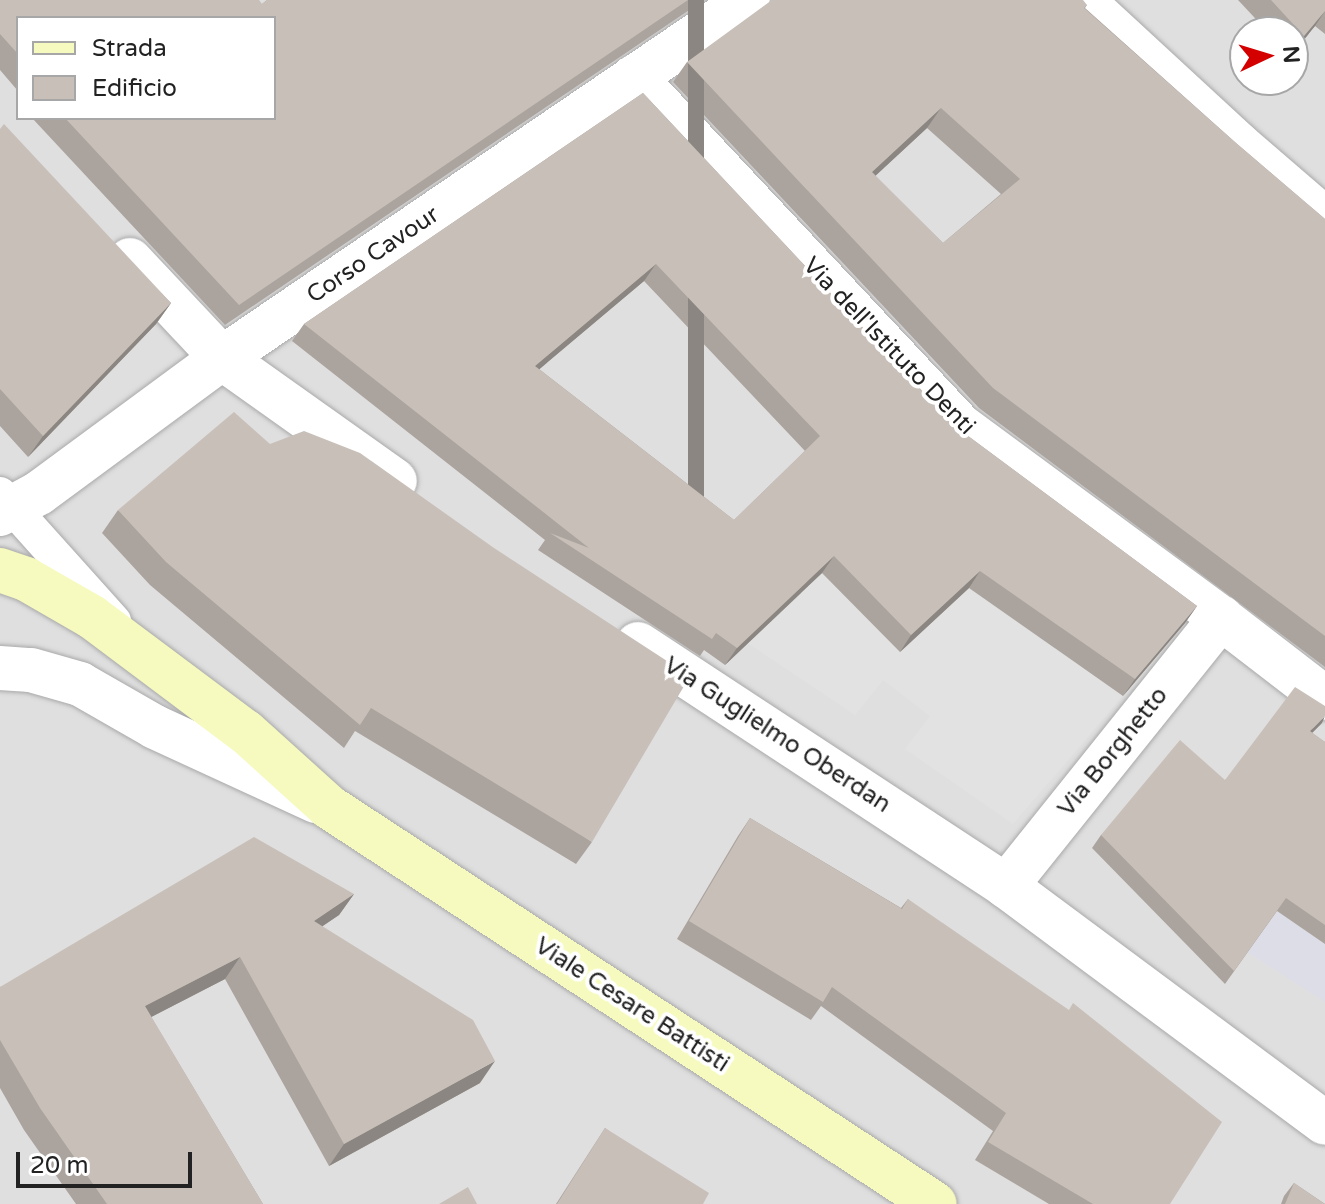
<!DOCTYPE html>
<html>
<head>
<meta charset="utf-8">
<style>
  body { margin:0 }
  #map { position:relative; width:1325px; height:1204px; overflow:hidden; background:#f2efe9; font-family:"Varela Round",sans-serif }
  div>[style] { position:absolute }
  .residential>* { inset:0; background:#e0dfdf }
  .parking>* { inset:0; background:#e2e2e2 }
  .plaza>* { inset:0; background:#dddde8 }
  .roads { filter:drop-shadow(0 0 2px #a9a9a9) drop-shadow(0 0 2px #a9a9a9) }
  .service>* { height:34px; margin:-17px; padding:0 17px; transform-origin:17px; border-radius:17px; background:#fff }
  .pedestrian>* { height:44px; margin:-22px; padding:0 22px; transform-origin:22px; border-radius:22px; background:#fff }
  .minor>* { height:44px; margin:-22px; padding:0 22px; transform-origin:22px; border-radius:22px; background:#fff }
  .tertiary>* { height:44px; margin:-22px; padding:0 22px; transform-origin:22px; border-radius:22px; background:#fff }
  .secondary>* { height:44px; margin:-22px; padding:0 22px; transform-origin:22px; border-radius:22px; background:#f7fabf }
  .wall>* { inset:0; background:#aba49e }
  .shaded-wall>* { inset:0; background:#8b8681; transform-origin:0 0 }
  .building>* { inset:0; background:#c7bfb8 }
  span { translate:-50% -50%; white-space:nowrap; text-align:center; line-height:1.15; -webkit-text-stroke:8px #fff; paint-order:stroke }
  .street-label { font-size:24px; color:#222 }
  .legend { position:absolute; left:16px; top:16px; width:260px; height:104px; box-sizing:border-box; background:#fff; border:2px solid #a7a7a7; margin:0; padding:10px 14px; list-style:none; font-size:24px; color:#222 }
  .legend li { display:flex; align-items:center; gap:16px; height:40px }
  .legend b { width:40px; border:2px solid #a7a7a7 }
  .north { position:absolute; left:1229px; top:16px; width:80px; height:80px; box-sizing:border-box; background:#fff; border:2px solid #a7a7a7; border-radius:50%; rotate:86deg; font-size:22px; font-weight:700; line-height:32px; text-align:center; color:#222 }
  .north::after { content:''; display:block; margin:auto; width:28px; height:36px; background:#d40000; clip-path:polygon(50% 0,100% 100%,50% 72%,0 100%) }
  .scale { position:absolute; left:16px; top:1152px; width:176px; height:36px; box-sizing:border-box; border:4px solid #222; border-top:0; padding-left:10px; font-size:24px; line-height:28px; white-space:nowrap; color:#222; -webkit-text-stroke:6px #fff; paint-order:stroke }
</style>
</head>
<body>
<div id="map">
  <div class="residential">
    <i style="clip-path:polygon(evenodd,0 0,1325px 0,1325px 1204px,0 1204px,0 0,18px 18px,274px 18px,274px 118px,18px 118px,18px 18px,0 0,1245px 32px,1293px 32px,1293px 80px,1245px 80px,1245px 32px)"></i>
  </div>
  <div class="parking">
    <i style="clip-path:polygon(822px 573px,900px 652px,972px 585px,1123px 696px,1013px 824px,905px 749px,930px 716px,883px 680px,855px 715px,743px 640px)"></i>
  </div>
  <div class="plaza">
    <i style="clip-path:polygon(1277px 911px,1325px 944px,1325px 1002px,1247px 952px)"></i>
  </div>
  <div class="roads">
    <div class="service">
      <i style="left:0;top:494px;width:171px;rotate:48.1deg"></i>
    </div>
    <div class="pedestrian">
      <i style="left:1082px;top:0;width:212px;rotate:42.7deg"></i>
      <i style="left:634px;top:77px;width:480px;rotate:46.9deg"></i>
      <i style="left:962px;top:427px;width:322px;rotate:36.4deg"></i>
      <i style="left:0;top:514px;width:44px;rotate:-28.3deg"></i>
      <i style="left:39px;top:493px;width:227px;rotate:-36.4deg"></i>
      <i style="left:222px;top:358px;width:636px;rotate:-34.24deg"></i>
    </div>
    <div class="minor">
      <i style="left:1238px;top:144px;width:115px;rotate:40.8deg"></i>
      <i style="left:130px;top:260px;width:134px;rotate:46.8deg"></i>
      <i style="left:222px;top:358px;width:212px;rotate:35.4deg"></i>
      <i style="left:638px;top:644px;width:440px;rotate:33.3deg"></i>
      <i style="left:1006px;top:886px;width:397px;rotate:36.6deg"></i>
      <i style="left:1006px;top:886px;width:344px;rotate:-51.3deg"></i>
      <i style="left:1221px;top:618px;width:131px;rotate:37.6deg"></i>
    </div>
    <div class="tertiary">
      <i style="left:0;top:668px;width:31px;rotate:4deg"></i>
      <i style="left:31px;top:670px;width:51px;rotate:15.9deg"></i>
      <i style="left:80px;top:684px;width:86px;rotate:29.8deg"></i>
      <i style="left:155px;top:727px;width:177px;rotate:24.7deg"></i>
    </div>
    <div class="secondary">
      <i style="left:0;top:570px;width:28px;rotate:19deg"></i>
      <i style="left:26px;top:579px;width:76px;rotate:29.9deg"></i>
      <i style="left:92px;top:617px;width:192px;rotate:36.8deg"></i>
      <i style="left:246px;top:732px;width:112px;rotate:42.1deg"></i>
      <i style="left:329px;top:807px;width:724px;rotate:33.23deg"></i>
    </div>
  </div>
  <div class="wall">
    <i style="clip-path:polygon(0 0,262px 4px,267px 0,704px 0,225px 325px,32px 118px,274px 118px,18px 18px,18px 91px,0 70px)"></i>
    <i style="clip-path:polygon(1238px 0,1325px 0,1325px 34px,1315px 26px,1293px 53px,1293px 32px,1268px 32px)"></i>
    <i style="clip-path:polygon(evenodd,1087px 5px,1085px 8px,1236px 143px,1325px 219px,1325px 667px,979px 408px,673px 82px,687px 62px,1087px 5px,927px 128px,1001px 194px,943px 243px,875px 176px,927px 128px)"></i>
    <i style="clip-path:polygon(evenodd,643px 93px,956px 427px,1197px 606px,1185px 623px,1123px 696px,969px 588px,900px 652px,822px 573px,725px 665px,704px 650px,700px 656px,538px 550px,545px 540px,292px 341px,304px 324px,643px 93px,644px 281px,805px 451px,734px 520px,539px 369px,644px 281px)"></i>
    <i style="clip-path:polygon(0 129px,171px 303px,156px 324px,28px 457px,0 426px)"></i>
    <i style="clip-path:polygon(118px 510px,592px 842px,576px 864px,355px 731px,344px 748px,150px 585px,102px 533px)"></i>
    <i style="clip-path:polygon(1322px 723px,1312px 733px,1325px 742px,1325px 944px,1277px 911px,1225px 984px,1092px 848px,1101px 835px,1225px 780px)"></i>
    <i style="clip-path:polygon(750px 818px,901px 908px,908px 899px,1170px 1204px,1049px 1204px,975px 1160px,993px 1131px,821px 1006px,811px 1020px,677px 939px,738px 836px)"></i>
    <i style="clip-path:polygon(354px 894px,339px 915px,322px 926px,480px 1083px,329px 1166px,225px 979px,151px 1017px,263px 1204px,76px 1204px,24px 1130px,0 1088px,0 987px)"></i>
    <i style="clip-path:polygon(605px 1128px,703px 1204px,556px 1204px)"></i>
    <i style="clip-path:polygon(1294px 1183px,1325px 1204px,1281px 1204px,1284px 1196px)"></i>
  </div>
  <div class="shaded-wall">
    <i style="left:688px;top:0;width:16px;height:543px"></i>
    <i style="clip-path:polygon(1325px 11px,1315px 26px,1293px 53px,1304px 36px)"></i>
    <i style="clip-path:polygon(941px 108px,927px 128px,858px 192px,872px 172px)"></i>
    <i style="clip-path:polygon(656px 264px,644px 281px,523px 383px,535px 366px)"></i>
    <i style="clip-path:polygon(171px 303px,156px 324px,28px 457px,43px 436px)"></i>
    <i style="clip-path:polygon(834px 556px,822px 573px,725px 665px,737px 648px)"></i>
    <i style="clip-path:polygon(980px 571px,969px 588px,900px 652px,911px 635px)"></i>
    <i style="clip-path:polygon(1197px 606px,1185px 623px,1123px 696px,1135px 679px)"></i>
    <i style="clip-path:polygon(1325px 716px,1322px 723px,1301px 744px,1310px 731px)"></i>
    <i style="clip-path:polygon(354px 894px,339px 915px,298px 943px,314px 921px)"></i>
    <i style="clip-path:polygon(240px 957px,225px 979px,130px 1028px,145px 1006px)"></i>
    <i style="clip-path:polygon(495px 1061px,480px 1083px,329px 1166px,344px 1144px)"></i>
  </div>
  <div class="building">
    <i style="clip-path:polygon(0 0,259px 0,262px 4px,267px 0,688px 0,239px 305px,65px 118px,274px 118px,274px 18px,18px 18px,18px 54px,0 34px)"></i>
    <i style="clip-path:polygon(evenodd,772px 0,1083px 0,1087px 5px,1084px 8px,1236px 143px,1325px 219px,1325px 636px,993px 388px,687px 62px,772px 0,941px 108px,1020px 179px,943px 243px,872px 172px,941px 108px)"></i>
    <i style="clip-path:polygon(1271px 0,1325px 0,1325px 11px,1304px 36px)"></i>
    <i style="clip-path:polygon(evenodd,643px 93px,956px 427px,1197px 606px,1135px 679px,980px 571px,911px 635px,834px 556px,737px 648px,716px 633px,712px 639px,550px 533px,589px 548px,304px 324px,643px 93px,656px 264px,820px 436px,734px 520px,535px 366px,656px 264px)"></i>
    <i style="clip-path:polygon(4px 124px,171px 303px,43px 436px,0 389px,0 129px)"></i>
    <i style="clip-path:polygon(234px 412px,270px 444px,304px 431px,360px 453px,494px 548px,690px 676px,592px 842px,371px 708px,360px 725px,166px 562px,118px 510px)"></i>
    <i style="clip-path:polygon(1295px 687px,1325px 706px,1325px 716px,1310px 731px,1325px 742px,1325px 925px,1286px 898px,1234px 971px,1101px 835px,1180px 740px,1225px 780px)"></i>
    <i style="clip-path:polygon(750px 818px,902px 909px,908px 899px,1069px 1010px,1073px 1003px,1222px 1122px,1170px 1204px,1093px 1204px,988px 1142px,1006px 1113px,832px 987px,823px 1002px,689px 921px)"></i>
    <i style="clip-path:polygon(254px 837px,354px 894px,314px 921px,473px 1020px,495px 1061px,344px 1144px,240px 957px,145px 1006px,263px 1204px,107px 1204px,40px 1108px,0 1040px,0 987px)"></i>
    <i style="clip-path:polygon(605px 1128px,709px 1193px,703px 1204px,557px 1204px)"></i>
    <i style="clip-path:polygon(1294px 1183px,1325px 1204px,1285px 1204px)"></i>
    <i style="clip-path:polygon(468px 1187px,477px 1204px,439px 1204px)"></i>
  </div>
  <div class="street-label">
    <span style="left:373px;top:255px;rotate:-34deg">Corso Cavour</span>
    <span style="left:889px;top:346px;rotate:46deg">Via dell'Istituto Denti</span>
    <span style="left:777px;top:735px;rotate:33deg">Via Guglielmo Oberdan</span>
    <span style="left:1113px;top:752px;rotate:-51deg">Via Borghetto</span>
    <span style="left:632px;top:1005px;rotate:33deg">Viale Cesare Battisti</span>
  </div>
  <ul class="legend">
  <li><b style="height:10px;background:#f7fabf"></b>Strada</li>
  <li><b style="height:22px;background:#c7bfb8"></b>Edificio</li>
  </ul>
  <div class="north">N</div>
  <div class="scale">20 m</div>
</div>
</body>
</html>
